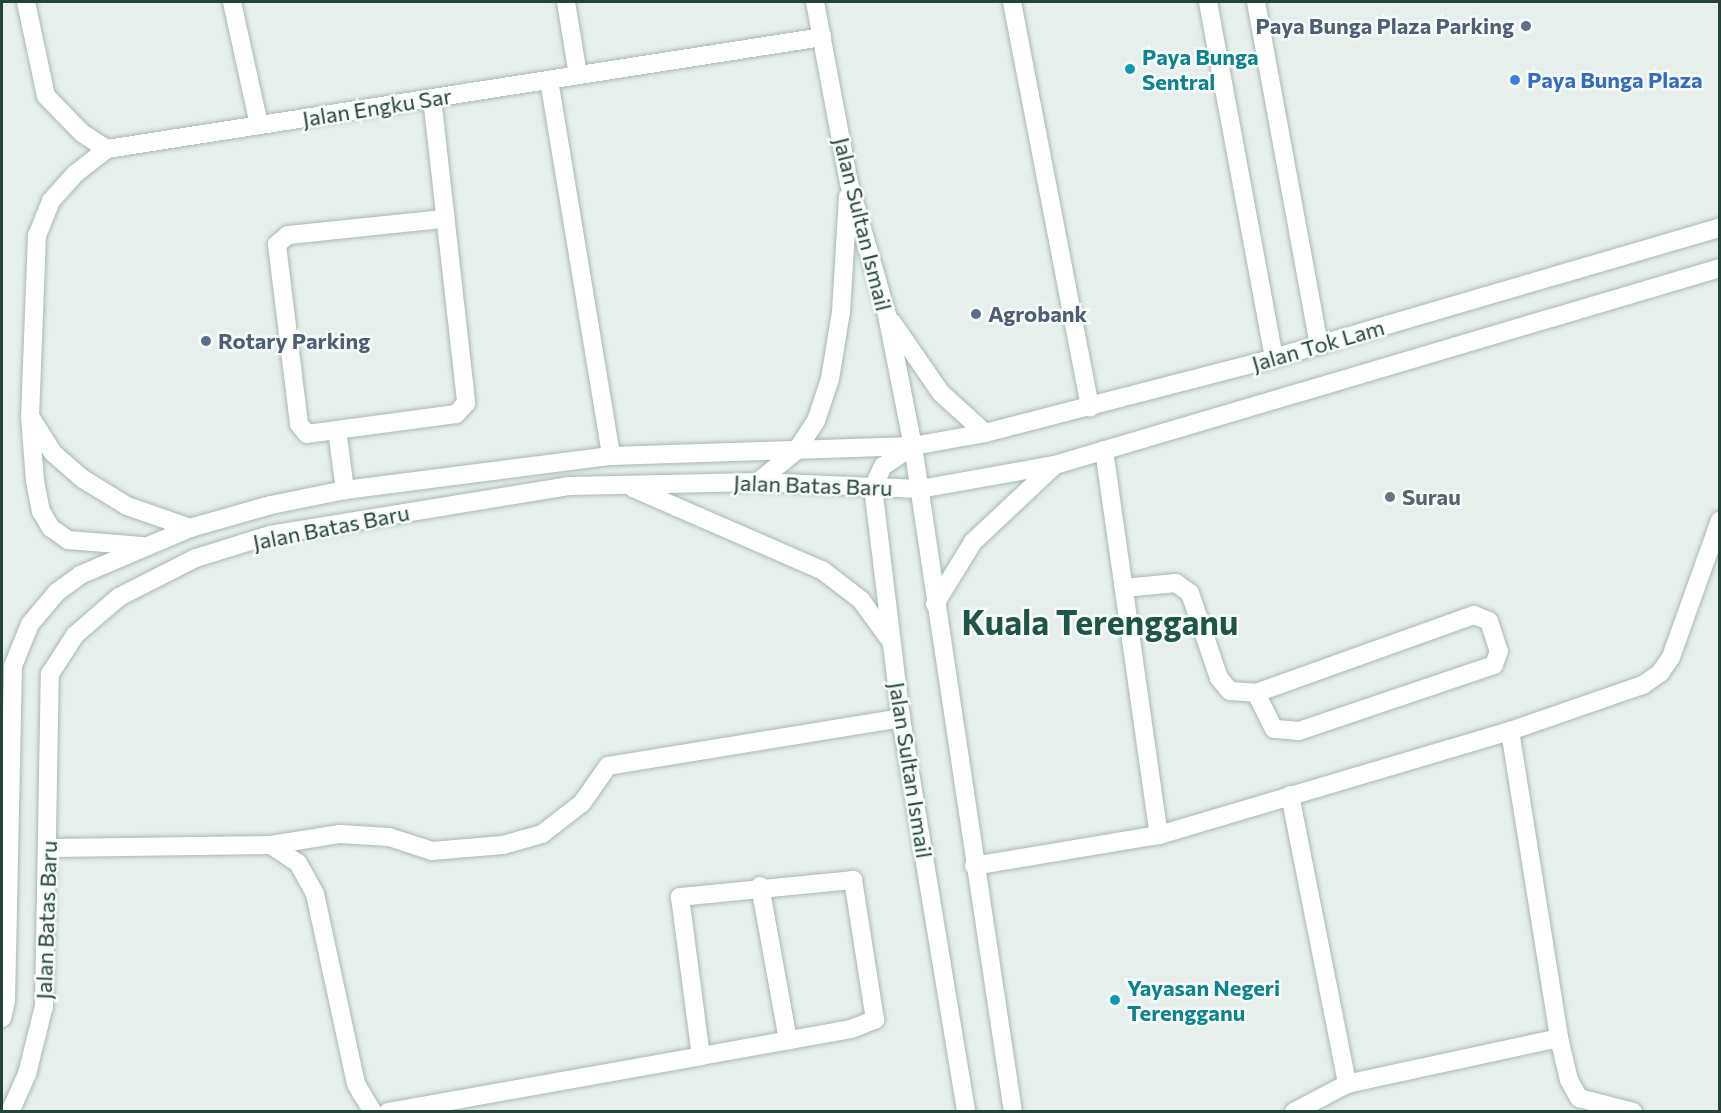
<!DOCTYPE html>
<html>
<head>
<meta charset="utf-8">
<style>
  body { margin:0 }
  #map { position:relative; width:1721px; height:1113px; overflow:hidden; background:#e6efeb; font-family:Commissioner,sans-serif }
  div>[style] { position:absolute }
  .roads { filter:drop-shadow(0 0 2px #a8b8b2) drop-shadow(0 0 2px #a8b8b2) }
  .service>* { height:18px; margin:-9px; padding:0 9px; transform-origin:9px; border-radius:9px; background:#fff }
  .minor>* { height:18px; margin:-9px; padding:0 9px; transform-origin:9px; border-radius:9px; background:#fff }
  .tertiary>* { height:18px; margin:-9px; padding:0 9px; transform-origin:9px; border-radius:9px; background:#fff }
  .secondary>* { height:18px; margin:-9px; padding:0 9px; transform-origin:9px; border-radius:9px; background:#fff }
  .dots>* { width:16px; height:16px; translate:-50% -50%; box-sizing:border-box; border:3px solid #f7fbf9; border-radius:50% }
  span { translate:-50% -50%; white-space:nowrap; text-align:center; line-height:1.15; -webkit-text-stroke:5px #f7fbf9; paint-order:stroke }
  .service-label { font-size:22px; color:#4e5e75; font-weight:700 }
  .right { translate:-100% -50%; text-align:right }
  .left { translate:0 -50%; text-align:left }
  .culture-label { font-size:22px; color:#0d838f; font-weight:700 }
  .shop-label { font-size:22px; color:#366cbe; font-weight:700 }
  .street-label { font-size:22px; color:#24423a }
  .worship-label { font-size:22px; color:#5b616d; font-weight:700 }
  .town-label { font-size:34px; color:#1f5548; font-weight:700 }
  .frame { position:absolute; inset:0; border:3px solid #24423a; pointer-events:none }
</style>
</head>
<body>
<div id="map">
  <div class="roads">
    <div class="service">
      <i style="left:232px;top:2px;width:126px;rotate:77.6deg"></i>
      <i style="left:566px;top:2px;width:74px;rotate:80.7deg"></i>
      <i style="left:1012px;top:2px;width:413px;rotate:79.1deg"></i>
      <i style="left:549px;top:80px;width:381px;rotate:80.6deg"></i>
      <i style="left:432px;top:98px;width:307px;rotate:83.6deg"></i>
      <i style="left:466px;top:403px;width:15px;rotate:132deg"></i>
      <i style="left:456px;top:414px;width:150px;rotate:172.4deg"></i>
      <i style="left:307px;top:434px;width:13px;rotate:-129deg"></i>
      <i style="left:299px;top:424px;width:181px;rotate:-97deg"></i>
      <i style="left:277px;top:244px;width:14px;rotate:-39deg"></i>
      <i style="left:288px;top:235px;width:155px;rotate:-5.9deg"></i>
      <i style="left:337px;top:430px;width:61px;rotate:82.4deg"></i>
      <i style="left:1104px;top:450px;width:389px;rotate:81.9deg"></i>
      <i style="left:1124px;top:588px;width:52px;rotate:-5.5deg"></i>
      <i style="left:1176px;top:583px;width:17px;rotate:36deg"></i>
      <i style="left:1190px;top:593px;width:90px;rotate:71.2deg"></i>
      <i style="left:1219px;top:678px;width:17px;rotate:50deg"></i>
      <i style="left:1230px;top:691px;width:26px;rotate:4deg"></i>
      <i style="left:1256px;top:693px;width:232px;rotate:-19.7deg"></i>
      <i style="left:1474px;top:615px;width:16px;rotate:22deg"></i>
      <i style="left:1489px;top:621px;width:32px;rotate:72deg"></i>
      <i style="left:1499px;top:651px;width:15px;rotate:110deg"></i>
      <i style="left:1494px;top:665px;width:206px;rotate:161.3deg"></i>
      <i style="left:1299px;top:731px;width:25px;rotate:-175deg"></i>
      <i style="left:1274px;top:729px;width:40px;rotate:-116.6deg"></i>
      <i style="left:1510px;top:731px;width:141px;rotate:-19.1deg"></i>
      <i style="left:1643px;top:685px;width:21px;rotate:-35deg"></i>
      <i style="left:1660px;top:673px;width:19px;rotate:-55deg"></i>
      <i style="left:1671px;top:657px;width:145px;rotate:-70.3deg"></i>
      <i style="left:1290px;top:795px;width:295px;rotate:78.8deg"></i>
      <i style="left:271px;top:845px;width:70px;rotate:-9.1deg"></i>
      <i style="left:340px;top:834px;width:49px;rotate:3.5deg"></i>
      <i style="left:389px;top:837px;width:45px;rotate:18deg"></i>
      <i style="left:432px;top:851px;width:71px;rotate:-4.8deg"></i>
      <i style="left:503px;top:845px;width:41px;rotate:-15.8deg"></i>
      <i style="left:542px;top:834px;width:51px;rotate:-37.8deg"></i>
      <i style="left:582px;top:803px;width:45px;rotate:-54.9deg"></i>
      <i style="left:608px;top:766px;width:297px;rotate:-9.3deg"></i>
      <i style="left:50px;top:848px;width:221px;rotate:-0.8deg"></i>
      <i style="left:271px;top:845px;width:32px;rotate:34deg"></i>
      <i style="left:298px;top:863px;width:35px;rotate:61deg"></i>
      <i style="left:315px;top:894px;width:194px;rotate:77.8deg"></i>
      <i style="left:356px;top:1084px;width:33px;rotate:59deg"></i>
      <i style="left:974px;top:866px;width:188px;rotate:-9.5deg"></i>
      <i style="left:1159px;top:835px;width:366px;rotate:-16.5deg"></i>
      <i style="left:1510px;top:731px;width:311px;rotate:80.9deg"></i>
      <i style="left:1559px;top:1038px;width:217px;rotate:167.8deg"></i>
      <i style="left:1347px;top:1084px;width:60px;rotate:152.2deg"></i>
      <i style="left:760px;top:886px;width:157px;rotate:79.7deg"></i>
      <i style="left:1559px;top:1038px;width:43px;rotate:76.6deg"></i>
      <i style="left:1569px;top:1080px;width:21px;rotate:61deg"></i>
      <i style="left:1579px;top:1098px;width:56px;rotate:14.5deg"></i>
      <i style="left:388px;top:1112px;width:318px;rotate:-10.1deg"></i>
      <i style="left:701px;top:1056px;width:152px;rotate:-10.2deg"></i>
      <i style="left:851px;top:1029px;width:26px;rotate:-21deg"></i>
      <i style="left:875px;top:1020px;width:142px;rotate:-98.9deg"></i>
      <i style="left:853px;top:880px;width:174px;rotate:174.4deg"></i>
      <i style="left:680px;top:897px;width:160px;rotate:82.5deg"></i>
    </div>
    <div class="minor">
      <i style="left:26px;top:2px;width:96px;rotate:78deg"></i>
      <i style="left:46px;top:96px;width:52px;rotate:45.8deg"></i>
      <i style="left:82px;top:133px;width:30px;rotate:33deg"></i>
      <i style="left:107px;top:149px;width:724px;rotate:-8.9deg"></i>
      <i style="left:1208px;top:2px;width:362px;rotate:79.5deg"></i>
      <i style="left:1256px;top:2px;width:349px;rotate:79.6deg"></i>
      <i style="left:107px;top:149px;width:39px;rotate:142deg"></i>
      <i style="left:76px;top:173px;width:38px;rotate:132deg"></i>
      <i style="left:51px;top:201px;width:37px;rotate:112deg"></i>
      <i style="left:37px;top:235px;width:182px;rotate:92.2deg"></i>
      <i style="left:30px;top:417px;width:64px;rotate:85.5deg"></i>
      <i style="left:35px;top:481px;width:31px;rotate:79deg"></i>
      <i style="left:41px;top:511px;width:20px;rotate:60deg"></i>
      <i style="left:51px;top:528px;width:21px;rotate:35deg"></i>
      <i style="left:68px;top:540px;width:74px;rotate:4.6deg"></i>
      <i style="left:31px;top:418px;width:41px;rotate:57.8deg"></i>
      <i style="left:53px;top:453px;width:40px;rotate:41deg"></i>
      <i style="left:83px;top:479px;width:52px;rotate:31.5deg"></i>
      <i style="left:127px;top:506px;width:67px;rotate:19.2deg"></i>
    </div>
    <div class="tertiary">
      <i style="left:913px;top:446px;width:73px;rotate:-10.2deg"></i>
      <i style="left:985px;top:433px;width:299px;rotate:-14.5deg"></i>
      <i style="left:1274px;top:358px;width:465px;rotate:-16.3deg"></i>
      <i style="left:920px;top:489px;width:137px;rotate:-10.1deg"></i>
      <i style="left:1055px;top:465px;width:694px;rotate:-16.5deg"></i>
    </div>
    <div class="secondary">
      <i style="left:815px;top:2px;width:184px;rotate:79.4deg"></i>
      <i style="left:849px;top:183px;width:137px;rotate:73.9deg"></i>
      <i style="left:887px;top:315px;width:134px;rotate:78.8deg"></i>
      <i style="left:913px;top:446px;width:673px;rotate:81.46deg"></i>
      <i style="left:892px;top:322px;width:86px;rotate:55.4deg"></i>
      <i style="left:941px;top:393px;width:59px;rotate:42.3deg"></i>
      <i style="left:913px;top:446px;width:36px;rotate:146deg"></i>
      <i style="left:883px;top:466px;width:23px;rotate:115deg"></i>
      <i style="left:873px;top:487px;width:233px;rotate:83.1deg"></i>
      <i style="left:901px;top:718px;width:399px;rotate:80.6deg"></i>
      <i style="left:758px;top:482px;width:50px;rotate:-39.4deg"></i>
      <i style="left:797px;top:450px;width:35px;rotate:-57deg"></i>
      <i style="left:816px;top:421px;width:44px;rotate:-71.6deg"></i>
      <i style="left:830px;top:379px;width:68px;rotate:-80.7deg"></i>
      <i style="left:841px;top:312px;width:116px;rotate:-86.5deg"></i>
      <i style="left:633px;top:488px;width:206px;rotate:23.5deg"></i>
      <i style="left:822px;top:570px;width:49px;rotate:37.6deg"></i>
      <i style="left:861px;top:600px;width:49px;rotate:54.1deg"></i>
      <i style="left:935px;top:604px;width:73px;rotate:-58.5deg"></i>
      <i style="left:973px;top:542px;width:112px;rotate:-43.2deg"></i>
      <i style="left:2px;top:1018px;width:17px;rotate:-77deg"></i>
      <i style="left:6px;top:1001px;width:335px;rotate:-88.8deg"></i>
      <i style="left:13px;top:666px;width:45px;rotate:-68deg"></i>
      <i style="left:30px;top:624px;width:42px;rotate:-49.8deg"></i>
      <i style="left:57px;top:592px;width:29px;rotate:-36deg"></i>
      <i style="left:80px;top:575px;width:120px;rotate:-23.1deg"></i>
      <i style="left:190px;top:528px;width:84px;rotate:-15.9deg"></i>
      <i style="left:271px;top:505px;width:76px;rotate:-11.5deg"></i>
      <i style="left:345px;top:490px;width:268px;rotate:-7.3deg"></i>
      <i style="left:611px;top:456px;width:302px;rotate:-1.9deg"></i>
      <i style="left:10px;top:1112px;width:42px;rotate:-65.9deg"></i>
      <i style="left:27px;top:1074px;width:70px;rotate:-76deg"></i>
      <i style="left:44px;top:1006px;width:332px;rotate:-89deg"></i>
      <i style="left:50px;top:674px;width:46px;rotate:-57.3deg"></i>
      <i style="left:75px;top:635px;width:58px;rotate:-40.8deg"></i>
      <i style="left:119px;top:597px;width:86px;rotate:-26.9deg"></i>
      <i style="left:196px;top:558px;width:77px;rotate:-17.3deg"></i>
      <i style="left:270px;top:535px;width:304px;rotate:-9.3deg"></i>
      <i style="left:570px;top:486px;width:188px;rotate:-1.2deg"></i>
      <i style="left:758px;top:482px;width:162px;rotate:2.5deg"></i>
    </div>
  </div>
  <div class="dots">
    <i style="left:1526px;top:26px;background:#5c6f8a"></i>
    <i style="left:1130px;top:69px;background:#0f9aa8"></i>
    <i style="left:1515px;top:80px;background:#3f7fe0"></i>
    <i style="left:976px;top:314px;background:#5c6f8a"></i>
    <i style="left:206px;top:341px;background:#5c6f8a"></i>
    <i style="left:1390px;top:497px;background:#6b7280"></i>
    <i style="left:1115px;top:1000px;background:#0f9aa8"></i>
  </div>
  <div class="service-label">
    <span class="right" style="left:1514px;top:26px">Paya Bunga Plaza Parking</span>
    <span class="left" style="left:988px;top:314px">Agrobank</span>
    <span class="left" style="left:218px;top:341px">Rotary Parking</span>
  </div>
  <div class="culture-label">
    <span class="left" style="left:1142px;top:69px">Paya Bunga<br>Sentral</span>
    <span class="left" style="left:1127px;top:1000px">Yayasan Negeri<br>Terengganu</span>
  </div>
  <div class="shop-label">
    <span class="left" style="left:1527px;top:80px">Paya Bunga Plaza</span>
  </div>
  <div class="street-label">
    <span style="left:377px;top:107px;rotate:-9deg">Jalan Engku Sar</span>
    <span style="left:863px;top:224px;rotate:76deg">Jalan Sultan Ismail</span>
    <span style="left:1318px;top:345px;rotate:-16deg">Jalan Tok Lam</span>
    <span style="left:813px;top:485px;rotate:2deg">Jalan Batas Baru</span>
    <span style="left:331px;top:527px;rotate:-11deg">Jalan Batas Baru</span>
    <span style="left:911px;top:770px;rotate:81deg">Jalan Sultan Ismail</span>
    <span style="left:46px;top:920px;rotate:-88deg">Jalan Batas Baru</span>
  </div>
  <div class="worship-label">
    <span class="left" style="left:1402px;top:497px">Surau</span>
  </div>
  <div class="town-label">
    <span style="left:1100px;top:622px">Kuala Terengganu</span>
  </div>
  <div class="frame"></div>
</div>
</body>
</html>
